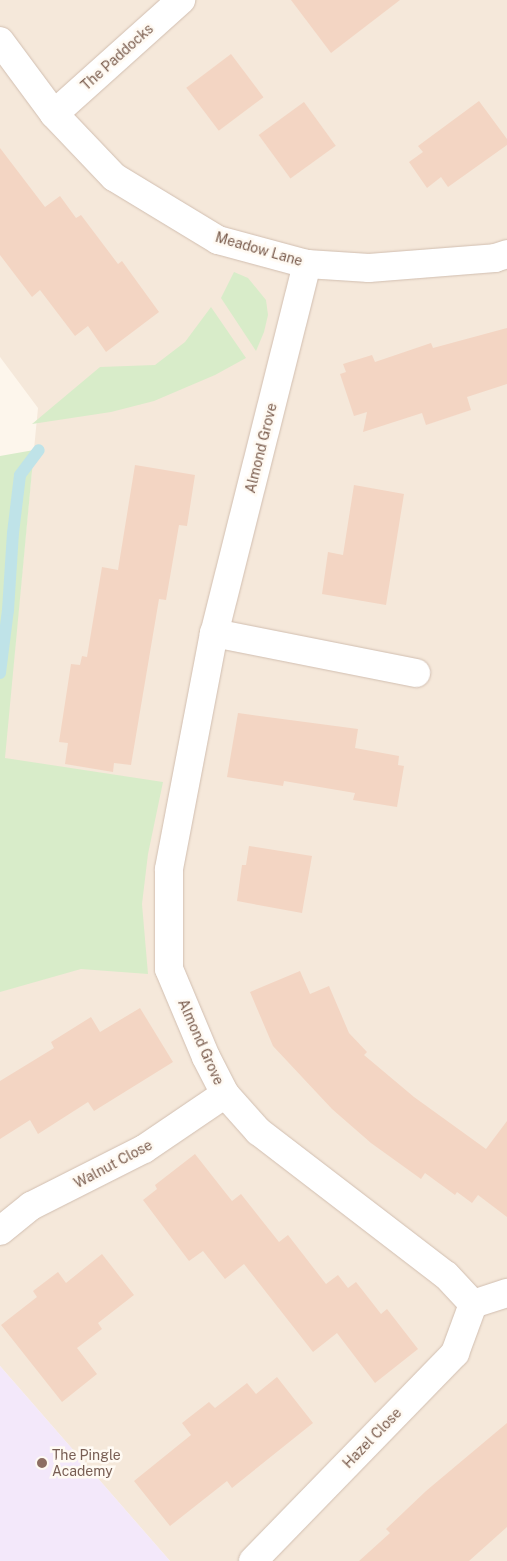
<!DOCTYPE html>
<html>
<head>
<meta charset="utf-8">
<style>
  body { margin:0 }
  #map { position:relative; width:507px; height:1561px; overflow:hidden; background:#fdf6ec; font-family:"Public Sans",sans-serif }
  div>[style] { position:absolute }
  .residential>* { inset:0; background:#f5e8da }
  .education>* { inset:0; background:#f3e8fa }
  .green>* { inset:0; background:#d8ecc9 }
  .stream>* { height:12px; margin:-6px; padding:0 6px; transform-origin:6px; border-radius:6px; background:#bfe3e8 }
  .building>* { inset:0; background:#f3d5c3; transform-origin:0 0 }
  .roads { filter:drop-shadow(0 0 1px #d1beb0) drop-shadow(0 0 1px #d1beb0) }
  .minor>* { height:28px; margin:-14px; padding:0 14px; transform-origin:14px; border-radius:14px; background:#fff }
  .dots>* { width:14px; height:14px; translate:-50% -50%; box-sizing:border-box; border:2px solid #fffaf3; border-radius:50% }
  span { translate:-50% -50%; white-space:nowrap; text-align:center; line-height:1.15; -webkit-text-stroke:5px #fffaf3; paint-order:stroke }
  .street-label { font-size:14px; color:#7a5c4d }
  .education-label { font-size:14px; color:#785e54 }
  .left { translate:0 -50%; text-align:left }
</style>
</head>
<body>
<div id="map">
  <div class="residential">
    <i style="clip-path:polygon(0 0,507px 0,507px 1561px,170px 1561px,0 1366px,0 769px,4px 758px,38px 408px,0 357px)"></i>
  </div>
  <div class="education">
    <i style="clip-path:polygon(0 1366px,170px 1561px,0 1561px)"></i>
  </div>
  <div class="green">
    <i style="clip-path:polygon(234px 272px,248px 278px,266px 300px,268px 315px,264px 332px,256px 351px,221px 298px)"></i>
    <i style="clip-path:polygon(211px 307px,246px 358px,215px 375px,154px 401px,111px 412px,32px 424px,100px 367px,155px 365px,185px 342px)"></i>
    <i style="clip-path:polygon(34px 450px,5px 758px,163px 782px,148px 854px,142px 904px,148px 974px,81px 969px,0 992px,0 456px)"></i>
  </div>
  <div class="stream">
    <i style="left:0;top:673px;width:64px;rotate:-82.8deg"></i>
    <i style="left:8px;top:610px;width:77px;rotate:-86.3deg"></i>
    <i style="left:13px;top:533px;width:58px;rotate:-83.1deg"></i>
    <i style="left:20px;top:475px;width:31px;rotate:-53deg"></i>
  </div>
  <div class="building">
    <i style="clip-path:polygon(291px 0,400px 0,331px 53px)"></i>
    <i style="left:231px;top:54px;width:54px;height:56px;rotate:53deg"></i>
    <i style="clip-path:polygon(479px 101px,507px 139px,507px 145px,448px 187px,441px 177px,427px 188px,409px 162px,423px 152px,418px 146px)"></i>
    <i style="left:304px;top:102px;width:54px;height:56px;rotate:54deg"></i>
    <i style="clip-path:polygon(0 148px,45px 207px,60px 196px,76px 218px,81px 215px,118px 264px,122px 261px,159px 312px,106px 352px,88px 326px,75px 336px,40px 290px,32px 297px,0 255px)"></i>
    <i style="clip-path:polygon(507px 328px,507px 384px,467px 397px,471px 410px,426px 425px,422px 413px,363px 432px,367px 412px,354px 416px,340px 374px,346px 372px,343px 364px,372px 355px,375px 362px,431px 343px,433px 348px)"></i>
    <i style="clip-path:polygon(135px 465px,195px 475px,187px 526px,179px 525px,166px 600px,159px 599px,131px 765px,114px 763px,113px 772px,65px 764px,68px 743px,59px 742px,71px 664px,80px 665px,82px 656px,87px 657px,102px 567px,118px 570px)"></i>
    <i style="clip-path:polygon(354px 485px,404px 494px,386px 605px,322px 594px,328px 552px,343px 555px)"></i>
    <i style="clip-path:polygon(238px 713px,358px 729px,355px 748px,399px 756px,398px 765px,404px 766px,397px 807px,353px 800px,355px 793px,284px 781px,283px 786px,227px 777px)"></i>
    <i style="clip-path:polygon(249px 846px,312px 856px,302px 913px,237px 901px,242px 865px,246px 865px)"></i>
    <i style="clip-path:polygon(300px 971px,310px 994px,329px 986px,349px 1033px,367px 1052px,364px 1055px,414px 1097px,486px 1149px,507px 1121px,507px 1217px,478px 1195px,472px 1203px,457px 1192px,455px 1195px,425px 1173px,421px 1179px,371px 1143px,332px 1109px,273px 1046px,250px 992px)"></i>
    <i style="clip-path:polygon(140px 1008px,173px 1062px,94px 1111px,88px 1102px,38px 1134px,30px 1120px,0 1139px,0 1081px,54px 1048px,51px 1042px,91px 1017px,100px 1032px)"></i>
    <i style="clip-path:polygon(195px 1154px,232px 1201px,241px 1194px,279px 1242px,288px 1235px,326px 1284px,338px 1275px,348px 1288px,356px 1282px,381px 1314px,387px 1309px,418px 1349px,375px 1383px,337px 1333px,313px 1352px,244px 1264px,225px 1279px,203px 1251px,189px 1261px,143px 1200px,157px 1189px,155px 1185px)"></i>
    <i style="clip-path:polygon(102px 1254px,134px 1295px,98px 1323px,102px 1329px,77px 1348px,97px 1374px,62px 1402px,1px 1325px,37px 1297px,33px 1291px,58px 1272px,66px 1283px)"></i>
    <i style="clip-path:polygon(277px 1377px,313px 1423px,232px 1488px,227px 1481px,170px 1526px,134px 1481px,191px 1435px,182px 1423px,209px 1402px,215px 1408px,247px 1383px,256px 1394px)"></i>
    <i style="clip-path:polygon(507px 1423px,507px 1527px,469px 1561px,359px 1561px,390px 1533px,386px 1529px,426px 1491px)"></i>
  </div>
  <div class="roads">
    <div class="minor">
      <i style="left:0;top:41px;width:91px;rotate:53.5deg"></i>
      <i style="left:54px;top:114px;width:87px;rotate:46.4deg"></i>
      <i style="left:114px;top:177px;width:122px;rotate:31.2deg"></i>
      <i style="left:218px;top:240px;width:92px;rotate:15.1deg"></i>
      <i style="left:307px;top:264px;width:62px;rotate:3.7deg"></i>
      <i style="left:369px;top:268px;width:126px;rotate:-4.5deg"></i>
      <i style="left:495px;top:258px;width:13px;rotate:-18deg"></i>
      <i style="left:54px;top:114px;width:171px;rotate:-41.9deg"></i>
      <i style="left:307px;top:264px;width:381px;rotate:104.1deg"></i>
      <i style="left:214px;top:633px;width:241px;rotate:100.8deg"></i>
      <i style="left:169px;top:870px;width:99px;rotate:90deg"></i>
      <i style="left:169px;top:969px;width:95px;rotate:67.2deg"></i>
      <i style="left:206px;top:1057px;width:42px;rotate:62.8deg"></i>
      <i style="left:225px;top:1094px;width:50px;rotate:48.3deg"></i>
      <i style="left:258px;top:1131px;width:237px;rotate:37.5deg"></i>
      <i style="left:446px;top:1275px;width:40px;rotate:47deg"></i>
      <i style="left:214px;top:633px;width:206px;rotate:11.2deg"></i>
      <i style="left:0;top:1231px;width:40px;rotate:-39deg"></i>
      <i style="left:31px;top:1206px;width:127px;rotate:-26.8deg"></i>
      <i style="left:144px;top:1149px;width:98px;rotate:-34.2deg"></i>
      <i style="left:473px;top:1304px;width:36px;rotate:-18deg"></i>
      <i style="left:253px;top:1561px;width:290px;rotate:-45.8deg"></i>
      <i style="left:455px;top:1353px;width:52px;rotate:-69.8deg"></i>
    </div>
  </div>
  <div class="dots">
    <i style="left:42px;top:1463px;background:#8d6e63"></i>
  </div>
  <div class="street-label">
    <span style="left:117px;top:57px;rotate:-42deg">The Paddocks</span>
    <span style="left:259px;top:249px;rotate:16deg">Meadow Lane</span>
    <span style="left:261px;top:448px;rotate:-76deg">Almond Grove</span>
    <span style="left:201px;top:1042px;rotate:66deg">Almond Grove</span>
    <span style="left:113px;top:1164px;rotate:-28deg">Walnut Close</span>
    <span style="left:372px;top:1438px;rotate:-46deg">Hazel Close</span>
  </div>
  <div class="education-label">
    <span class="left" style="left:52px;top:1463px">The Pingle<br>Academy</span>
  </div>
</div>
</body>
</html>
